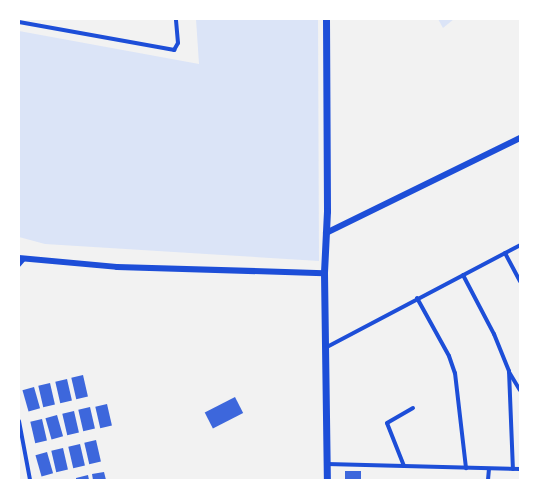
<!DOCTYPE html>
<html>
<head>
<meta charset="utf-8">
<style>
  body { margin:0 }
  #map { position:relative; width:539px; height:499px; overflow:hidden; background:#f2f2f2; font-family:Rubik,sans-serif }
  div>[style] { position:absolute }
  .green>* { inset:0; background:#dbe4f7 }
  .building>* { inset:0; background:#3d67dc; transform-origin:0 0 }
  .minor>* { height:4px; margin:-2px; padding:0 2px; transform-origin:2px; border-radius:2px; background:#1d4ed8 }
  .tertiary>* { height:6px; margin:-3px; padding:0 3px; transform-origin:3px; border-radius:3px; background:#1d4ed8 }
  .secondary>* { height:7px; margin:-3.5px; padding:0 3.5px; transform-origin:3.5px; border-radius:3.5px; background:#1d4ed8 }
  span { translate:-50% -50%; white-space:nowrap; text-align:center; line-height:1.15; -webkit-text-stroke:3px #fff; paint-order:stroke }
  .frame { position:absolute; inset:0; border:20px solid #fff; pointer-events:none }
</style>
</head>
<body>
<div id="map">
  <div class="green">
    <i style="clip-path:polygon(196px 19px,318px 19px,319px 261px,45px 244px,19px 237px,19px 31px,199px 64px)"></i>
    <i style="clip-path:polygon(438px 19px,454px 19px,443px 28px)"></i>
  </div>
  <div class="building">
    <i style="left:83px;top:375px;width:22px;height:12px;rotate:77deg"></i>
    <i style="left:67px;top:379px;width:22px;height:12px;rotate:77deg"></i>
    <i style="left:50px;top:383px;width:22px;height:12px;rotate:77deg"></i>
    <i style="left:34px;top:387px;width:22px;height:12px;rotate:74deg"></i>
    <i style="left:235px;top:397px;width:18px;height:34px;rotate:63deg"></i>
    <i style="left:107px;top:404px;width:22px;height:12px;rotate:77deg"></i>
    <i style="left:90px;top:407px;width:22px;height:12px;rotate:77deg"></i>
    <i style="left:74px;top:411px;width:22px;height:12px;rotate:77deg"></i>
    <i style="left:57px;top:415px;width:22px;height:12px;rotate:74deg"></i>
    <i style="left:42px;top:419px;width:22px;height:12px;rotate:77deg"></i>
    <i style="left:96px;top:440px;width:22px;height:12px;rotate:77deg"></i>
    <i style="left:80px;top:444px;width:22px;height:12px;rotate:77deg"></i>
    <i style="left:63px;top:448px;width:22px;height:12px;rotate:77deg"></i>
    <i style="left:47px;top:452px;width:22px;height:12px;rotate:74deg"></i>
    <i style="left:345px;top:471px;width:16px;height:9px"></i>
    <i style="clip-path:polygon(104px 472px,106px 480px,93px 480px,92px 474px)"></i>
    <i style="clip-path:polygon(88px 475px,89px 480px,76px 480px,76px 478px)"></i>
  </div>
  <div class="minor">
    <i style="left:19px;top:22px;width:158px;rotate:10.2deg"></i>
    <i style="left:174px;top:50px;width:8px;rotate:-60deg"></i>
    <i style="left:178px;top:43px;width:24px;rotate:-95deg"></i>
    <i style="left:505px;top:253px;width:32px;rotate:62deg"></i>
    <i style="left:19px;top:265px;width:8px;rotate:-50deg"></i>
    <i style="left:463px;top:275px;width:67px;rotate:62.3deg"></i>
    <i style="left:494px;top:334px;width:40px;rotate:68deg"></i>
    <i style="left:509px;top:371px;width:98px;rotate:87.7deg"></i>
    <i style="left:417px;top:298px;width:66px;rotate:61.1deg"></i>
    <i style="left:449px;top:356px;width:18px;rotate:71deg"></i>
    <i style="left:455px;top:373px;width:96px;rotate:83.4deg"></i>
    <i style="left:325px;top:348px;width:221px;rotate:-27.8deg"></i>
    <i style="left:509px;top:372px;width:21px;rotate:59deg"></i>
    <i style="left:19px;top:421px;width:60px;rotate:79.4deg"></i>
    <i style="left:327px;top:464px;width:193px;rotate:1.5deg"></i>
    <i style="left:404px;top:466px;width:46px;rotate:-111.6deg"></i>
    <i style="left:387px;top:423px;width:30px;rotate:-30deg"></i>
    <i style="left:488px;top:480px;width:11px;rotate:-85deg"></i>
  </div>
  <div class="tertiary">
    <i style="left:326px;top:233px;width:216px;rotate:-26.1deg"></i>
    <i style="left:19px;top:258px;width:98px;rotate:5.2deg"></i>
    <i style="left:117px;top:267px;width:207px;rotate:1.7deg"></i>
  </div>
  <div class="secondary">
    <i style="left:326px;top:19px;width:192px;rotate:89.7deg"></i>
    <i style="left:327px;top:211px;width:62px;rotate:92.8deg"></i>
    <i style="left:324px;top:273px;width:207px;rotate:89.2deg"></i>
  </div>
  <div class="frame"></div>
</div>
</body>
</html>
